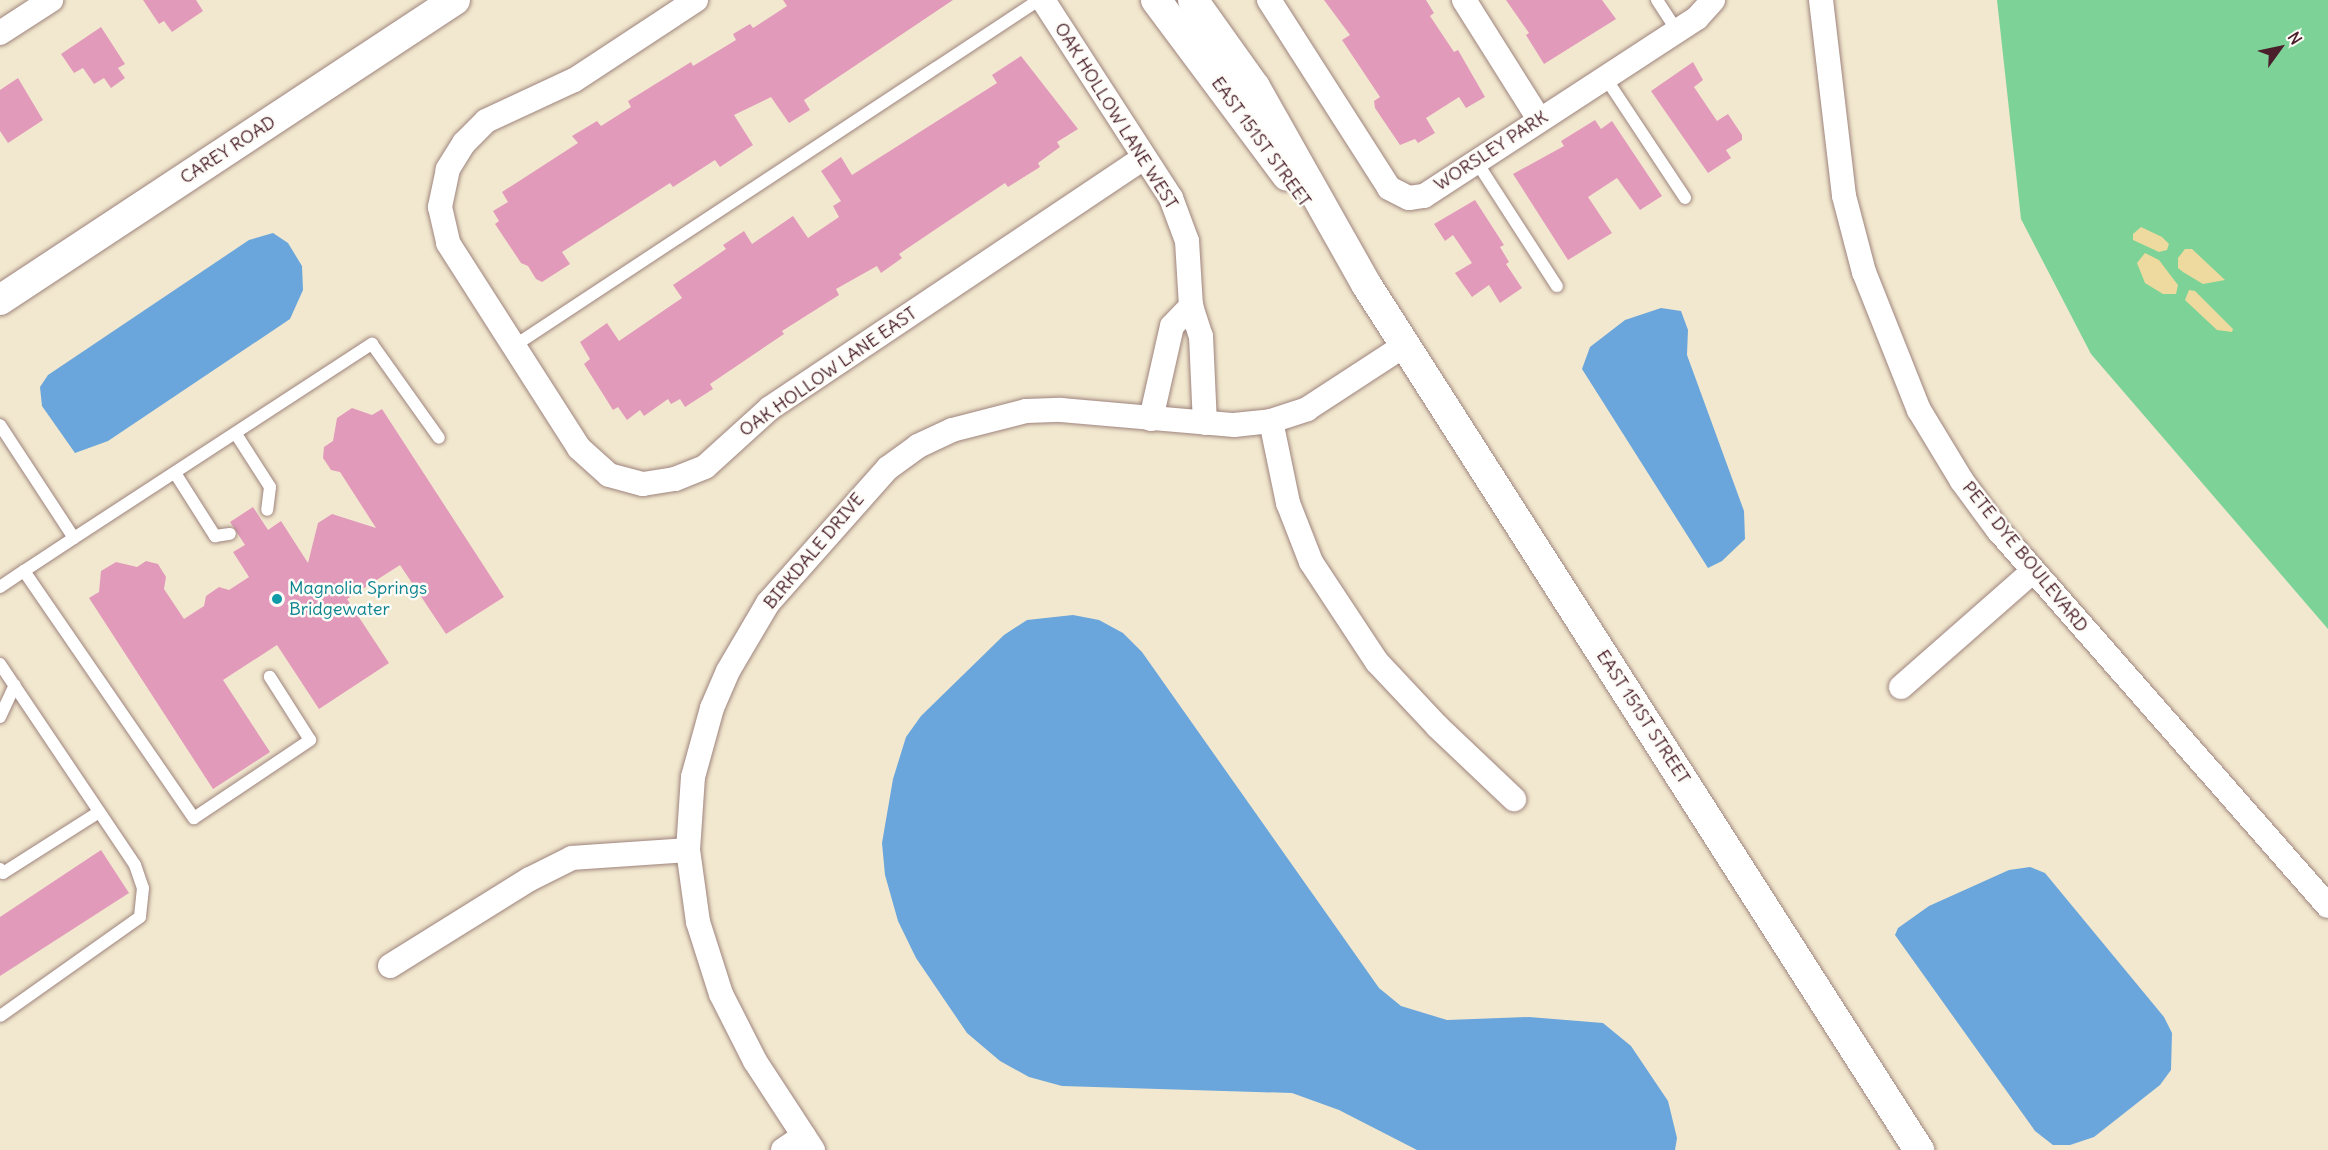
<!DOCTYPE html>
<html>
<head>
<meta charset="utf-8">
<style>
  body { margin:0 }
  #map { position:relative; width:2328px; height:1150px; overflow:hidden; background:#f2e8cf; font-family:Delius,sans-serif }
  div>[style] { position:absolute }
  .green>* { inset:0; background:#7dd397 }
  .sand>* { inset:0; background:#eeda9e }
  .water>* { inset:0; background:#6aa6db }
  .building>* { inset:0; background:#e29abb }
  .roads { filter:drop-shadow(0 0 2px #9e847d) drop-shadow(0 0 2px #9e847d) }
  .service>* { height:12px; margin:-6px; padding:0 6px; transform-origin:6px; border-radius:6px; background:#fff }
  .minor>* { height:24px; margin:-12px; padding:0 12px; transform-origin:12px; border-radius:12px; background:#fff }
  .tertiary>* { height:30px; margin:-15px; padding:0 15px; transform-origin:15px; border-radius:15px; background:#fff }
  .dots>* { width:16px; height:16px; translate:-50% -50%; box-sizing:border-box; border:3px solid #fdfcf7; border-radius:50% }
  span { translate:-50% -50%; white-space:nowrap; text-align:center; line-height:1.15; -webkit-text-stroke:5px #fdfcf7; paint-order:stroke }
  .street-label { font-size:18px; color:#4a1f2b }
  .culture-label { font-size:18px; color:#0d838f }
  .left { translate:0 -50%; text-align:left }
  .north { position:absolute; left:2250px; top:18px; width:60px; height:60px; -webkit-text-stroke:4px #fdfcf7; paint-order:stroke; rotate:57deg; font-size:16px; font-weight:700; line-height:24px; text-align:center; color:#4a1f2b }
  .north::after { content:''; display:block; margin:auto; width:21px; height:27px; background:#4a1f2b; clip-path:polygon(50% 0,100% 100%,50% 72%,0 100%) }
</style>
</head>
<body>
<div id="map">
  <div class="green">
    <i style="clip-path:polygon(1997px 0,2328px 0,2328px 629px,2091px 354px,2021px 219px)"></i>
  </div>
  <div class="sand">
    <i style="clip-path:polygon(2141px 227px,2162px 237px,2169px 244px,2167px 250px,2159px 252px,2133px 240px,2133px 234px)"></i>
    <i style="clip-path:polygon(2185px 249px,2192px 249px,2225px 280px,2203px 284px,2183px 272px,2178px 268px,2178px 258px)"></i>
    <i style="clip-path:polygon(2145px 253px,2159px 260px,2171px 276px,2178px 285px,2176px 294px,2163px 294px,2145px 283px,2137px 263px)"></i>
    <i style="clip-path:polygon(2189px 290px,2195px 291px,2233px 329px,2232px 332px,2217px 330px,2185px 300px)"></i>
  </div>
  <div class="water">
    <i style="clip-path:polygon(273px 233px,288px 243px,302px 266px,303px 290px,290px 319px,108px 441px,75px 453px,42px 406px,40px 387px,48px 375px,249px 240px)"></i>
    <i style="clip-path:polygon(1661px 308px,1681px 311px,1688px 330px,1687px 355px,1744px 511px,1745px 539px,1722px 561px,1708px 568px,1582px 369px,1590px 347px,1625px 320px)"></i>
    <i style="clip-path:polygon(1073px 615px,1099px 620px,1123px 633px,1142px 652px,1379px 988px,1401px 1006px,1447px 1020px,1529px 1017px,1603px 1023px,1631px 1046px,1668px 1101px,1677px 1138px,1675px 1150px,1417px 1150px,1339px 1110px,1292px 1093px,1062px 1086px,1029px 1077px,1000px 1061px,967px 1033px,916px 958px,898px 921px,885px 875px,882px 843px,893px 779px,906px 737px,921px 716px,1004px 635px,1027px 620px)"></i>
    <i style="clip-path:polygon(2030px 867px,2045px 873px,2164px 1017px,2172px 1033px,2171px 1070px,2160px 1085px,2094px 1137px,2070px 1145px,2053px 1145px,2035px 1131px,1895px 935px,1898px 928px,1929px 906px,2009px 870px)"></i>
  </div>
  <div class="building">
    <i style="clip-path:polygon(143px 0,196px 0,203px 11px,172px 32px,164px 21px,159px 24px)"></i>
    <i style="clip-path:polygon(783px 0,953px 0,804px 100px,810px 110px,789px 123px,771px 97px,734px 115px,753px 145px,720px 167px,715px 160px,673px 187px,670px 183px,562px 252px,570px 264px,542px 282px,536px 279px,528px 266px,521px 263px,495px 224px,499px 221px,493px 211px,508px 202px,502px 192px,578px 143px,572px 136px,597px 121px,601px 126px,631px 107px,628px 101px,691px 62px,693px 66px,736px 40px,733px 34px,750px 24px,753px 28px,787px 6px)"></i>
    <i style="clip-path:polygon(1324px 0,1426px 0,1434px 13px,1430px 16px,1454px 52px,1458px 50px,1485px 97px,1466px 108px,1459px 97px,1426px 118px,1435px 133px,1418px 143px,1415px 139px,1400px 145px,1375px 108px,1374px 101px,1380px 97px,1342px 40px,1350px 35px)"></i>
    <i style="clip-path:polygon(1506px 0,1602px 0,1616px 19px,1544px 64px,1526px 35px,1529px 33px)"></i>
    <i style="clip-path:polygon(101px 27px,125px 64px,118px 68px,125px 78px,111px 88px,104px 78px,94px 84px,83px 68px,74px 73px,61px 54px)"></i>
    <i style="clip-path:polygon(1021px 56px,1078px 129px,1057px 142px,1060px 147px,1038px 163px,1040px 167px,1008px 187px,1005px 183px,939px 227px,899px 254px,902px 258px,881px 273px,877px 266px,836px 289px,839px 295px,782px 331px,784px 334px,710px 384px,713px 389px,685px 407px,680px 399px,671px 404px,668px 399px,644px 416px,640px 410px,627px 420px,618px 407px,613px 410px,584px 364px,590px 359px,580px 342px,607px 323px,619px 341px,682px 298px,673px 285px,726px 249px,723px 245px,744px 231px,752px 244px,793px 216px,808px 238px,839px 217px,833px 206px,841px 201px,821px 171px,841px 157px,852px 175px,997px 83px,992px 75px)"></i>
    <i style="clip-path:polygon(1693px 62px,1703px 80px,1694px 87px,1717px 121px,1728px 114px,1742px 135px,1742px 140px,1726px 150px,1731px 158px,1708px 173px,1651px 91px)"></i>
    <i style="clip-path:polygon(18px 78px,43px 120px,8px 143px,0 131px,0 90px)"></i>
    <i style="clip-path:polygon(1595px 120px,1601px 129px,1612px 121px,1662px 196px,1640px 210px,1617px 178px,1588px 197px,1612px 233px,1568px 260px,1513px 174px,1564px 146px,1561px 141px)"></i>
    <i style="clip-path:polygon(1475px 200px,1504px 245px,1500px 247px,1509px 262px,1506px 264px,1522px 288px,1500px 303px,1489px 285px,1472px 297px,1455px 273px,1472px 263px,1453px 235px,1445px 241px,1434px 224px)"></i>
    <i style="clip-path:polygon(352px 408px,372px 415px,382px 409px,504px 597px,446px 634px,400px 565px,347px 599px,389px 663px,319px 709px,277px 645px,223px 680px,270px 752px,213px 789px,89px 598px,99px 592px,101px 571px,116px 562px,137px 567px,146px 561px,158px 564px,166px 577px,164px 589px,184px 619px,204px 606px,206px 596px,219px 587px,229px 590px,249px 577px,233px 552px,245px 545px,230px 522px,253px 507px,268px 530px,281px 521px,308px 563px,318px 523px,332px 514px,376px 528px,340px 472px,331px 470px,323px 458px,324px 447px,333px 441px,337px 418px)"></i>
    <i style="clip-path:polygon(101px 850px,129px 893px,0 976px,0 917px)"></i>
  </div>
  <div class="roads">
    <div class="service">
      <i style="left:1657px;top:0;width:37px;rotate:57deg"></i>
      <i style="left:1605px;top:77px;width:145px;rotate:56.5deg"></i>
      <i style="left:1476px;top:161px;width:149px;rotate:57.1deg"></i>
      <i style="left:514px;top:346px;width:629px;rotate:-33.39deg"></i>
      <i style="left:0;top:425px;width:135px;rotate:56.8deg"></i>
      <i style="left:74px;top:538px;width:356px;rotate:-33.1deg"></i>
      <i style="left:372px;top:344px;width:115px;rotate:54.5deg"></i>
      <i style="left:236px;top:434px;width:63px;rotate:57.3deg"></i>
      <i style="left:270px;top:487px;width:23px;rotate:97deg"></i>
      <i style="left:175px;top:473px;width:75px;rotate:57.6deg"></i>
      <i style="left:215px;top:536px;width:15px;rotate:-8deg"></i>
      <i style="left:74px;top:538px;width:60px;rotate:146.6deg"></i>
      <i style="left:24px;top:571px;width:300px;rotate:55.5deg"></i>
      <i style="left:194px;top:818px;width:140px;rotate:-33.9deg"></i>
      <i style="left:310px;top:740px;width:75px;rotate:-122.4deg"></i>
      <i style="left:0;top:587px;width:29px;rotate:-34deg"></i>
      <i style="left:0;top:664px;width:242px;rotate:56.1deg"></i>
      <i style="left:135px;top:865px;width:24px;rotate:71deg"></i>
      <i style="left:143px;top:888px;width:29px;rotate:96deg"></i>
      <i style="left:140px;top:917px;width:171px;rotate:144.7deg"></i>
      <i style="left:0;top:717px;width:35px;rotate:-65deg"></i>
      <i style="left:0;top:869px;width:5px;rotate:53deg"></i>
      <i style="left:3px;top:873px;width:114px;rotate:-32.4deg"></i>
    </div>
    <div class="minor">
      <i style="left:696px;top:0;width:146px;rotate:146.7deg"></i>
      <i style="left:574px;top:80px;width:97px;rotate:155deg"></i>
      <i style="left:486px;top:121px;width:31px;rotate:135deg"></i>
      <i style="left:464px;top:143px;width:31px;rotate:122deg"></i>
      <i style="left:448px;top:169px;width:39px;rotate:102deg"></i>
      <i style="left:440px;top:207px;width:37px;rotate:77deg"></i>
      <i style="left:448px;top:243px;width:243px;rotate:57.4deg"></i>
      <i style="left:579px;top:448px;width:40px;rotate:42deg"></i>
      <i style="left:609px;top:475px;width:35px;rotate:15deg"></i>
      <i style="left:643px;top:484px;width:32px;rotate:-9deg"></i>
      <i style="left:675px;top:479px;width:32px;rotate:-22deg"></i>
      <i style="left:705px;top:467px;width:88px;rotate:-42.2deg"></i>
      <i style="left:770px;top:408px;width:450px;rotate:-33.8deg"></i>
      <i style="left:1043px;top:0;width:236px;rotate:57.1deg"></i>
      <i style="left:1171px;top:198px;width:46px;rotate:69.6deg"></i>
      <i style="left:1187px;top:241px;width:65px;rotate:86.5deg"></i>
      <i style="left:1269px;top:0;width:223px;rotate:57.4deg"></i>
      <i style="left:1389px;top:188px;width:22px;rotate:27deg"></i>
      <i style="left:1409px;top:198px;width:15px;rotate:-8deg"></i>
      <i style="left:1424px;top:196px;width:326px;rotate:-33.1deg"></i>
      <i style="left:1697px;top:18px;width:24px;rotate:-48deg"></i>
      <i style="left:1464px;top:0;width:141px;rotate:57.8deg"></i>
      <i style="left:1821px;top:0;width:197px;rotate:83.3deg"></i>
      <i style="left:1844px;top:196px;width:79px;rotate:75.3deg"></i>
      <i style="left:1864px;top:272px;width:149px;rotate:68.3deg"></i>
      <i style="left:1919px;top:410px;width:83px;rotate:58.8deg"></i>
      <i style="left:1962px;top:481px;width:61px;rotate:53.7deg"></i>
      <i style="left:1998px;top:530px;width:500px;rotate:48.73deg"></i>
      <i style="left:0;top:33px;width:61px;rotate:-32.9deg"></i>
      <i style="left:1151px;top:419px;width:95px;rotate:-77.3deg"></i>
      <i style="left:1172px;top:326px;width:28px;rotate:-46deg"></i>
      <i style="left:1191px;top:306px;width:32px;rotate:72deg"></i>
      <i style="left:1201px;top:336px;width:87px;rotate:87.4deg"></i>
      <i style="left:1271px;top:421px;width:84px;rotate:78.3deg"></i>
      <i style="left:1288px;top:503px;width:63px;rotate:68.7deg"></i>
      <i style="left:1311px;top:562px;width:120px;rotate:56.6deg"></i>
      <i style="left:1377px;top:662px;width:89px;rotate:46.8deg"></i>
      <i style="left:1438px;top:727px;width:105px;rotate:43.5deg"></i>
      <i style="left:1901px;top:687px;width:176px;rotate:-41.3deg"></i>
      <i style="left:390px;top:966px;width:165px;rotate:-31.9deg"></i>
      <i style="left:530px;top:879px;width:47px;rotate:-26.6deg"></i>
      <i style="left:572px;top:858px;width:116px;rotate:-3.9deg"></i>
      <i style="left:783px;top:1150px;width:25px;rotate:-34deg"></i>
      <i style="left:813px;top:1150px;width:106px;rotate:-123.1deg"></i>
      <i style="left:755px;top:1061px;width:75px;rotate:-116.9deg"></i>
      <i style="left:721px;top:994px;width:76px;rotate:-107.7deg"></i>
      <i style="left:698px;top:922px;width:73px;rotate:-97.9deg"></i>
      <i style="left:688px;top:850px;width:73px;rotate:-86.1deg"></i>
      <i style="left:693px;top:777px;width:72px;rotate:-74.6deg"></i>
      <i style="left:712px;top:708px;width:40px;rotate:-66.6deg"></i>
      <i style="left:728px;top:671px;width:79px;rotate:-59.5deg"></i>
      <i style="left:768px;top:603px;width:181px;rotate:-48.4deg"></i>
      <i style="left:888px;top:468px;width:37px;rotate:-36deg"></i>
      <i style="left:918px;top:446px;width:38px;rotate:-25deg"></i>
      <i style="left:952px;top:430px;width:76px;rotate:-14.4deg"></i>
      <i style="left:1026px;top:411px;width:35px;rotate:-2deg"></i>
      <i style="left:1061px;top:410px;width:174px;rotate:5deg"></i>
      <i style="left:1234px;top:425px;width:37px;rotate:-6deg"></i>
      <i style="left:1271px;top:421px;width:38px;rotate:-18deg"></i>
      <i style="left:1307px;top:409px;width:117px;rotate:-33.1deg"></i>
    </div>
    <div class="tertiary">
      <i style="left:1156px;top:0;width:219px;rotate:53.3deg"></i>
      <i style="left:1193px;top:0;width:107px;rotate:54.5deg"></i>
      <i style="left:1255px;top:87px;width:226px;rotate:60.6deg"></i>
      <i style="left:1366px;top:284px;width:1028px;rotate:57.44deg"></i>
      <i style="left:0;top:300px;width:545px;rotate:-33.4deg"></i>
    </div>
  </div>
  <div class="dots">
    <i style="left:277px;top:599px;background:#0f9aa8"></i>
  </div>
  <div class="street-label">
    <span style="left:1116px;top:116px;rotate:58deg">OAK HOLLOW LANE WEST</span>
    <span style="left:1261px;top:142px;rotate:54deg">EAST 151ST STREET</span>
    <span style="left:228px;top:150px;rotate:-33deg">CAREY ROAD</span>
    <span style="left:1491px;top:151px;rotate:-33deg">WORSLEY PARK</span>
    <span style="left:828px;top:372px;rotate:-35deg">OAK HOLLOW LANE EAST</span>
    <span style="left:814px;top:551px;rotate:-50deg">BIRKDALE DRIVE</span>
    <span style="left:2025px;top:557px;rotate:51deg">PETE DYE BOULEVARD</span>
    <span style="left:1643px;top:717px;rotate:57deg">EAST 151ST STREET</span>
  </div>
  <div class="culture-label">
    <span class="left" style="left:289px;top:599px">Magnolia Springs<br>Bridgewater</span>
  </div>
  <div class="north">N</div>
</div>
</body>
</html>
